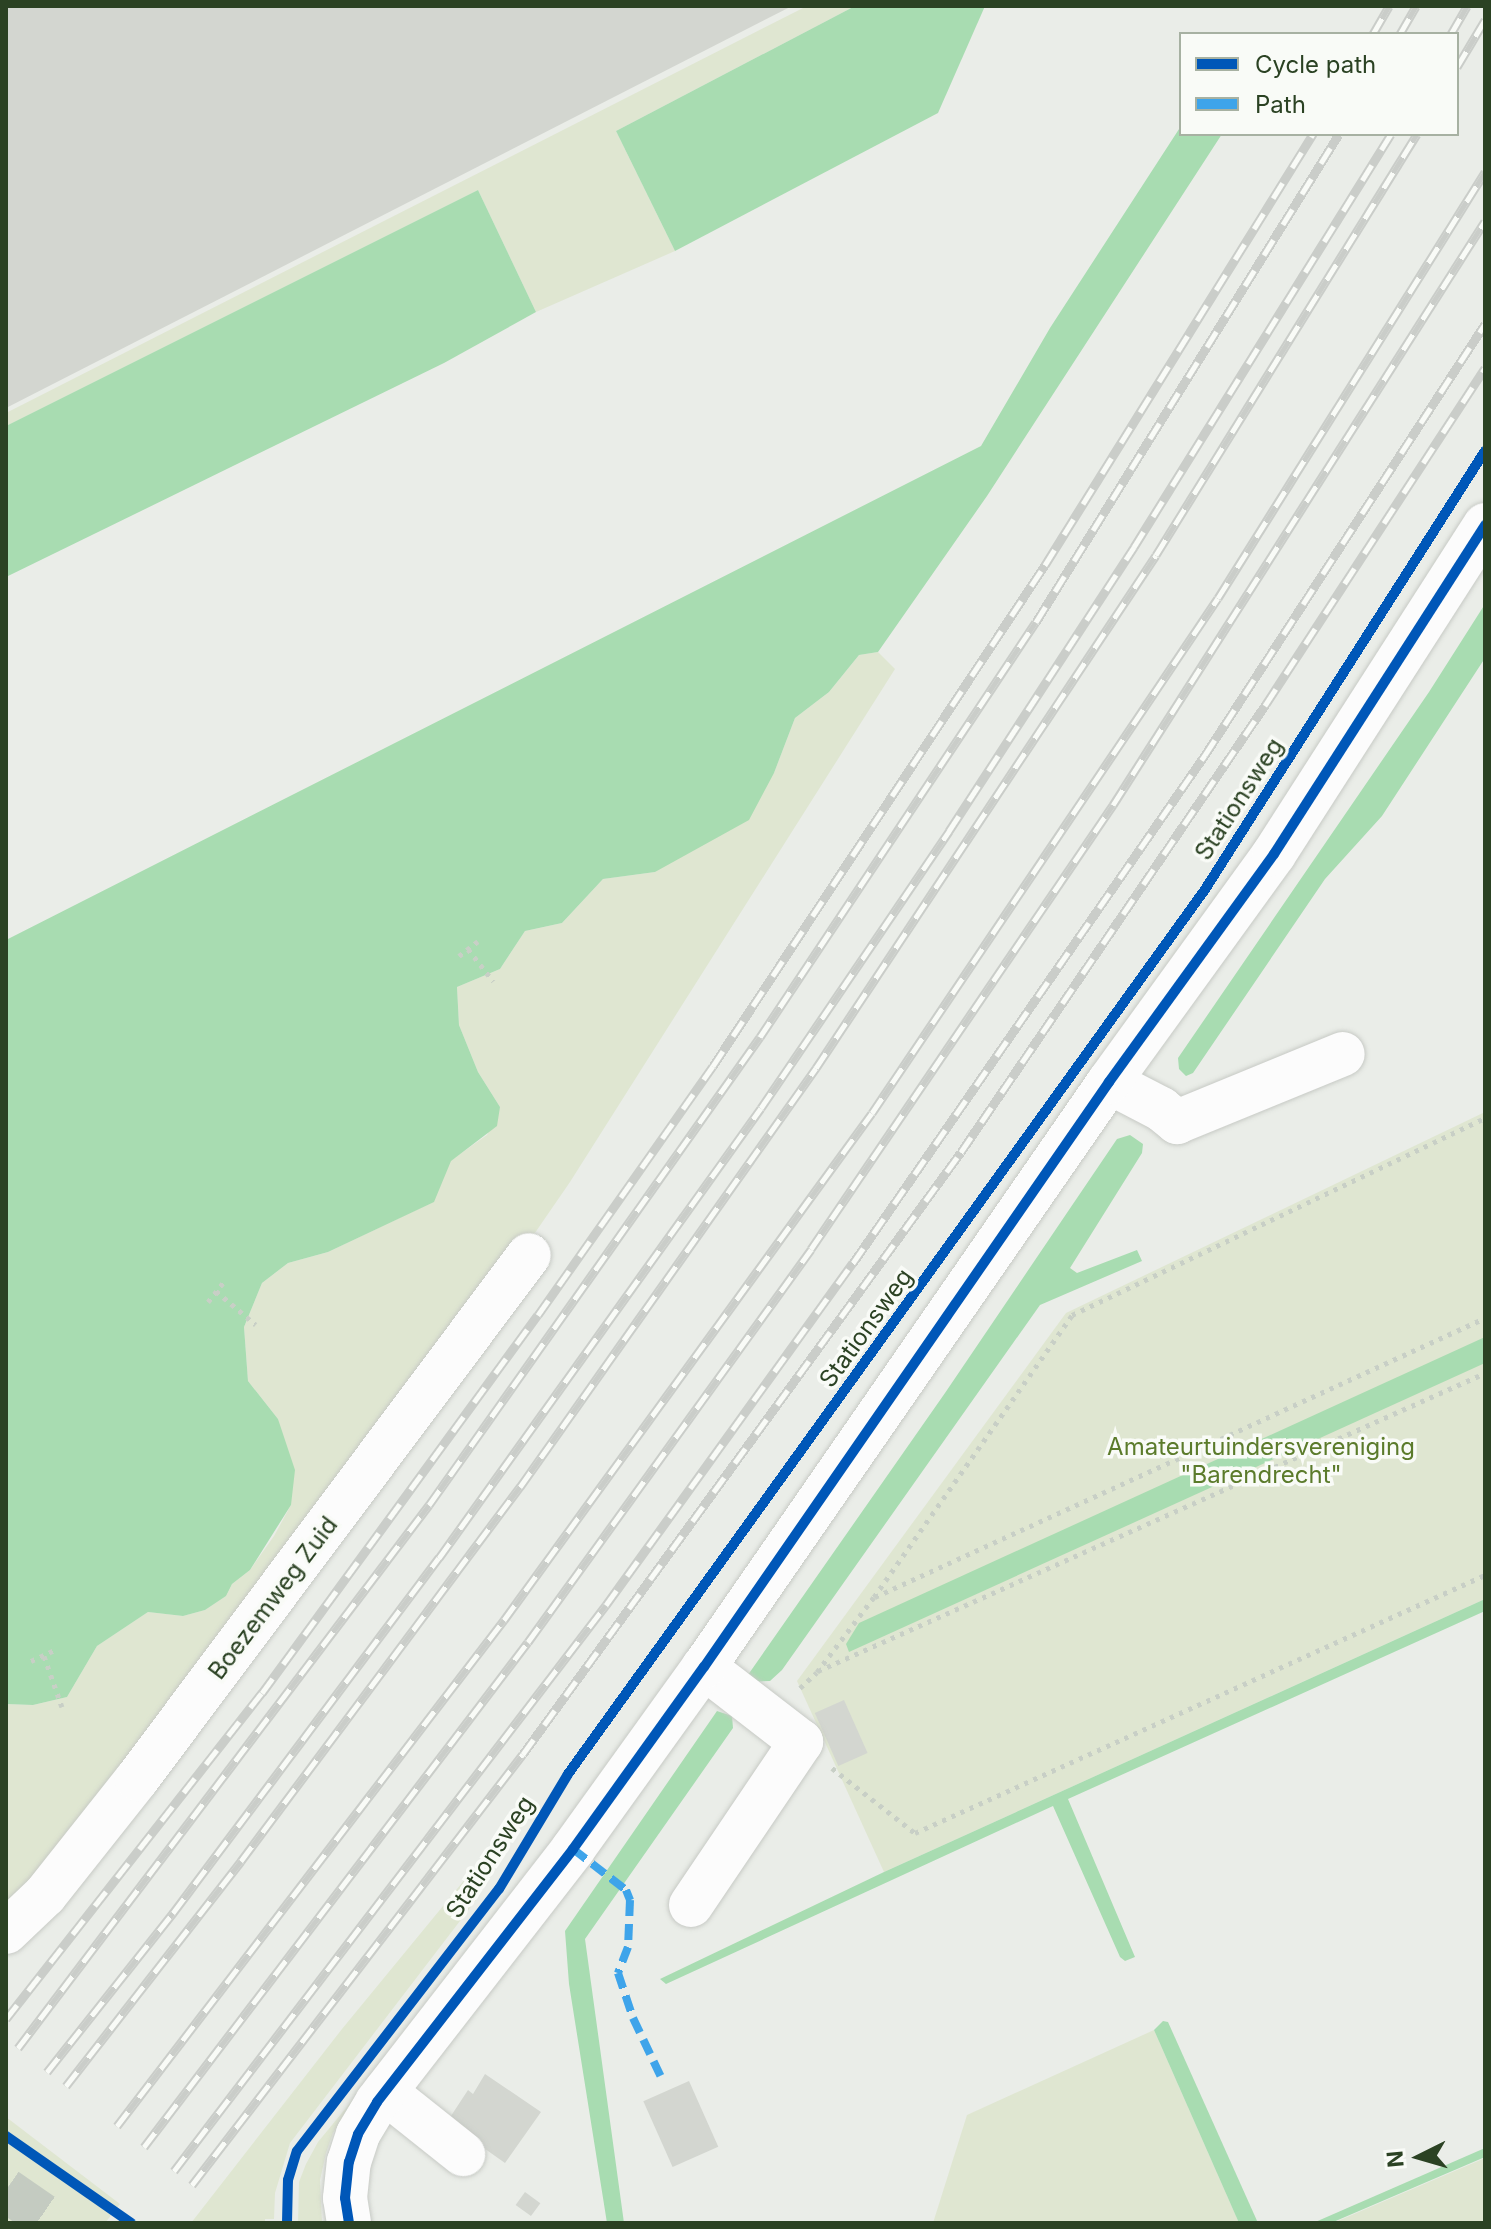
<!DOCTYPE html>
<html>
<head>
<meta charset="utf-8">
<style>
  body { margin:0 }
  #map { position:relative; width:1491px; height:2229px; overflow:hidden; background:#eaede8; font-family:Inter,sans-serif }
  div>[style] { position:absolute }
  .green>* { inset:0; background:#dfe6d1 }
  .water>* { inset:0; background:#a8dcb1 }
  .building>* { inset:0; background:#d3d6d0; transform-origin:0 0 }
  .major-tunnel>* { height:44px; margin-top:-22px; transform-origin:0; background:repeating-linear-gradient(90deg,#c4cbc1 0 44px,transparent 0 66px) }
  .path>* { height:5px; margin-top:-2.5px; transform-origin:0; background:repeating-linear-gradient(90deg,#c8cfc6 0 4px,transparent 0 10px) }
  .roads { filter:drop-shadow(0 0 2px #c7cac5) drop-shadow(0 0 2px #c7cac5) }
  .minor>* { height:44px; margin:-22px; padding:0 22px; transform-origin:22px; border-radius:22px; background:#fcfcfc }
  .rail>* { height:9px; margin-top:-4.5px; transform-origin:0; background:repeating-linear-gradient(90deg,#f9fbf7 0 18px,#cacdc9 0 36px); box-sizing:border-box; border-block:2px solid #cacdc9 }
  .quiet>* { height:8px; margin-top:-4px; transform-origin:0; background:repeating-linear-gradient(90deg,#3ea4ea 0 16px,transparent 0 24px) }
  .cycleway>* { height:10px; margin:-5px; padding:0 5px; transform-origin:5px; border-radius:5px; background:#0057b8 }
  span { translate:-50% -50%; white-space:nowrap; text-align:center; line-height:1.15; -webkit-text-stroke:7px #f9fbf7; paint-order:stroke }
  .street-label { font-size:24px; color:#2b4223 }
  .park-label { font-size:24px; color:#5b7b2b }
  .frame { position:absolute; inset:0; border:8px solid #2b4223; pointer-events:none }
  .legend { position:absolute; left:1179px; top:32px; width:280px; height:104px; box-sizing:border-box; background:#f9fbf7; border:2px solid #a7b1a2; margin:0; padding:10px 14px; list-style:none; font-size:24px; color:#2b4223 }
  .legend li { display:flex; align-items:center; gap:16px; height:40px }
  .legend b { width:40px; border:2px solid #a7b1a2 }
  .north { position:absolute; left:1379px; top:2117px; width:80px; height:80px; -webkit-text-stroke:6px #f9fbf7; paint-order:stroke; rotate:265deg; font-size:22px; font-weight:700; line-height:32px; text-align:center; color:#2b4223 }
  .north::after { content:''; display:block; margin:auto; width:28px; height:36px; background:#2b4223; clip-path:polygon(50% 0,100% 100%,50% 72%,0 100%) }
</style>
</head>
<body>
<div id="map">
  <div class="green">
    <i style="clip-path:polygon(807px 6px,855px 6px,616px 131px,675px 251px,536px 312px,478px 190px,6px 426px,6px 413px)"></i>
    <i style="clip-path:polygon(878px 652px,895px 669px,570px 1182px,273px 1613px,6px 1932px,6px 1704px,33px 1705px,67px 1697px,97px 1646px,148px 1612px,183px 1616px,205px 1610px,226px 1596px,232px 1584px,250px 1570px,274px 1536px,291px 1505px,278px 1419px,248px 1381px,244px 1327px,262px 1283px,288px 1263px,328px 1252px,433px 1202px,450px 1161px,487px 1135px,500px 1107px,478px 1072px,459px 1025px,457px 987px,500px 969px,525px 931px,562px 923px,603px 879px,655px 872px,774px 773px,795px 718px,829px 692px,859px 655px)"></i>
    <i style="clip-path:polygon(1485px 1112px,1485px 1599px,884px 1872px,797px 1681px,1066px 1313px)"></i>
    <i style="clip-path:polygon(480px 1861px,476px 1900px,290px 2143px,275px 2193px,274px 2219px,265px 2219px,265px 2223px,191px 2223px,342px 2029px)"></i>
    <i style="clip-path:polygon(1154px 2030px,1239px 2223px,933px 2223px,967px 2115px)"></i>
    <i style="clip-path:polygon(365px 2085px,333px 2133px,326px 2153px,320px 2180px,322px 2223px,298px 2223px,299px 2182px,306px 2164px,318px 2142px)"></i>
    <i style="clip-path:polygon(6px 2117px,120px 2204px,105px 2223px,6px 2223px)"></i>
    <i style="clip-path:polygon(1485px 2158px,1485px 2223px,1333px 2223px)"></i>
  </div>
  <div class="water">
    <i style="clip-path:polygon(855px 6px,985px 6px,938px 113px,675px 251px,616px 131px)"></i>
    <i style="clip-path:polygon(1181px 126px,1181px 134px,1222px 134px,987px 496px,878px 652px,859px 655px,829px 692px,795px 718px,774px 773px,749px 820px,655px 872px,603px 879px,562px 923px,525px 931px,500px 969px,457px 987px,459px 1025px,478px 1072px,500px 1107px,497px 1126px,451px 1161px,434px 1202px,328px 1252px,288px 1263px,262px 1283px,244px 1327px,248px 1381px,278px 1419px,295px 1470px,291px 1505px,250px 1570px,232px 1584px,226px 1596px,205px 1610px,183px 1616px,148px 1612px,97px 1646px,67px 1697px,33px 1705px,6px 1704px,6px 940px,981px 446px,1050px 328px)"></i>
    <i style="clip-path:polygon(478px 190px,536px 312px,444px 363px,6px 577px,6px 426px)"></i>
    <i style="clip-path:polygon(1485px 604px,1485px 658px,1382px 816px,1325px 879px,1193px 1073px,1186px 1076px,1179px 1069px,1178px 1058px,1429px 692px)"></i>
    <i style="clip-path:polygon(1130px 1135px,1143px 1144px,1142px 1153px,1070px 1268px,1077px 1273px,1137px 1250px,1142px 1261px,1040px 1305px,782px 1670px,770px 1681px,743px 1682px,945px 1393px,1117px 1139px)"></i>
    <i style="clip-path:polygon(1485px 1337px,1485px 1363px,849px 1652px,846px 1644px,859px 1623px)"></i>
    <i style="clip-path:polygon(1485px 1599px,1485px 1611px,1068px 1799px,1135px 1957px,1125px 1961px,1120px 1957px,1053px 1806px,666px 1984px,660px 1979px,884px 1872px)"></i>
    <i style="clip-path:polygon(717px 1711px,732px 1716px,733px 1728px,585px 1939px,624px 2223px,607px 2223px,569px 1984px,565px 1931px)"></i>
    <i style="clip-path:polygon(1163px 2021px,1168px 2022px,1258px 2223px,1239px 2223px,1154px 2030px)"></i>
    <i style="clip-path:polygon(1485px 2148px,1485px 2157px,1331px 2223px,1313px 2223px)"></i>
  </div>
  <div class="building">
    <i style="clip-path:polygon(6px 6px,792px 6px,6px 408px)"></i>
    <i style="left:844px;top:1700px;width:58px;height:32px;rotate:66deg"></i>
    <i style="clip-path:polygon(485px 2074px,541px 2112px,505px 2163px,447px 2122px,468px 2090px,473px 2094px)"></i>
    <i style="left:689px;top:2081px;width:72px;height:50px;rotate:66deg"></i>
    <i style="left:525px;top:2192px;width:19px;height:16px;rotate:36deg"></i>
  </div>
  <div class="major-tunnel">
    <i style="left:6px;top:2190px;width:58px;rotate:34.5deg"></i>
  </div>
  <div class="path">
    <i style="left:468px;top:949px;width:41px;rotate:52deg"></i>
    <i style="left:459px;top:956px;width:24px;rotate:-38deg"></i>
    <i style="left:216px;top:1291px;width:52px;rotate:40.4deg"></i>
    <i style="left:208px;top:1302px;width:28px;rotate:-52deg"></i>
    <i style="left:875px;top:1597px;width:671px;rotate:-24.58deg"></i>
    <i style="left:44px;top:1656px;width:54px;rotate:70.6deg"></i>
    <i style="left:31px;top:1661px;width:26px;rotate:-25deg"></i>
    <i style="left:818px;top:1671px;width:731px;rotate:-24.07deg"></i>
    <i style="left:800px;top:1688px;width:23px;rotate:-43deg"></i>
    <i style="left:817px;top:1672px;width:94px;rotate:-52.8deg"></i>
    <i style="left:874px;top:1597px;width:345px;rotate:-54.9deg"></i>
    <i style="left:1072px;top:1315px;width:458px;rotate:-25.5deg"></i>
    <i style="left:832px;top:1768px;width:105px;rotate:38.1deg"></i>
    <i style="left:915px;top:1833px;width:626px;rotate:-24.35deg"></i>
  </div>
  <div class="roads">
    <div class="minor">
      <i style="left:1109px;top:1082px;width:59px;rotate:27.4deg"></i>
      <i style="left:1161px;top:1109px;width:21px;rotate:39deg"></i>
      <i style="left:1177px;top:1122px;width:179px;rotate:-22.3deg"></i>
      <i style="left:691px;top:1905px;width:197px;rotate:-56deg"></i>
      <i style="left:801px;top:1742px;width:123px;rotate:-142.3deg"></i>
      <i style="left:6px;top:1932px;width:54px;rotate:-43.5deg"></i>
      <i style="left:45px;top:1895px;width:148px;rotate:-51.6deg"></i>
      <i style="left:137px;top:1779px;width:654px;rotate:-53.2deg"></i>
      <i style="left:385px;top:2092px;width:100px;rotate:38.5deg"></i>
      <i style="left:349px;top:2223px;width:25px;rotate:-99deg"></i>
      <i style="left:345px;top:2198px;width:36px;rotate:-84deg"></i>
      <i style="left:349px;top:2162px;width:29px;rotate:-72deg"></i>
      <i style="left:358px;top:2134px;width:37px;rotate:-59deg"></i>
      <i style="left:377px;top:2102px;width:320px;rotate:-52.2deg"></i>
      <i style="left:573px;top:1849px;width:224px;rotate:-54.3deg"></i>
      <i style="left:704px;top:1667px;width:712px;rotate:-55.3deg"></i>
      <i style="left:1109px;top:1082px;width:281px;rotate:-54.1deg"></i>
      <i style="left:1274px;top:854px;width:391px;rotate:-57.3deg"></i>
    </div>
  </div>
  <div class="rail">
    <i style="left:1373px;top:34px;width:32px;rotate:-60deg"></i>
    <i style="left:1400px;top:34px;width:32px;rotate:-60deg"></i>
    <i style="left:1451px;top:34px;width:32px;rotate:-60deg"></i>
    <i style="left:1457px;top:67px;width:55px;rotate:-59.2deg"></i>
    <i style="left:6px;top:2019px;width:415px;rotate:-51.9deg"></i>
    <i style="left:262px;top:1693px;width:468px;rotate:-53.9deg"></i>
    <i style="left:538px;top:1315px;width:304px;rotate:-54.9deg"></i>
    <i style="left:713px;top:1066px;width:601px;rotate:-56.47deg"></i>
    <i style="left:1045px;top:565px;width:508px;rotate:-58.13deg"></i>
    <i style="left:18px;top:2048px;width:681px;rotate:-52.88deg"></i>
    <i style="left:429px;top:1505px;width:573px;rotate:-54.73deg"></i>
    <i style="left:760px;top:1037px;width:498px;rotate:-56.4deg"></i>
    <i style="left:1036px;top:622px;width:574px;rotate:-58.16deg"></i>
    <i style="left:47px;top:2072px;width:203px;rotate:-51.6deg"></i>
    <i style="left:173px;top:1913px;width:444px;rotate:-53.2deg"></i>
    <i style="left:439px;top:1558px;width:553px;rotate:-54.41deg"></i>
    <i style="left:761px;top:1108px;width:335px;rotate:-55.8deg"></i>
    <i style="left:949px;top:831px;width:339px;rotate:-56.9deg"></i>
    <i style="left:1134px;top:547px;width:486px;rotate:-58.1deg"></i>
    <i style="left:66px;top:2086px;width:285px;rotate:-52.1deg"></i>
    <i style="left:241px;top:1861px;width:467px;rotate:-53.3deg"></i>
    <i style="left:520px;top:1487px;width:513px;rotate:-54.76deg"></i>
    <i style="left:816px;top:1068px;width:615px;rotate:-56.46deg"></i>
    <i style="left:1156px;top:555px;width:495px;rotate:-58.2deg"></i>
    <i style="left:117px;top:2126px;width:637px;rotate:-52.59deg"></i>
    <i style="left:504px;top:1620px;width:626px;rotate:-54.03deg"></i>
    <i style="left:872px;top:1113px;width:620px;rotate:-56.11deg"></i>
    <i style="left:1218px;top:598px;width:503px;rotate:-57.92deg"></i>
    <i style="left:144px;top:2147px;width:634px;rotate:-52.75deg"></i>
    <i style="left:528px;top:1642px;width:484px;rotate:-54.2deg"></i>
    <i style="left:811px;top:1249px;width:537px;rotate:-55.78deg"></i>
    <i style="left:1113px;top:805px;width:692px;rotate:-57.5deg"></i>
    <i style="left:174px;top:2171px;width:712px;rotate:-52.65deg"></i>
    <i style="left:606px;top:1605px;width:422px;rotate:-54.2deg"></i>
    <i style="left:853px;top:1263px;width:618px;rotate:-55.28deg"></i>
    <i style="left:1205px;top:755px;width:514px;rotate:-56.99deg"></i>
    <i style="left:192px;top:2185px;width:543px;rotate:-52.48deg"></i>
    <i style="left:523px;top:1754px;width:744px;rotate:-53.96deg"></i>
    <i style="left:961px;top:1152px;width:542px;rotate:-55.75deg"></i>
    <i style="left:1266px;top:704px;width:401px;rotate:-56.9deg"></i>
  </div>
  <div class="quiet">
    <i style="left:573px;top:1849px;width:67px;rotate:37.7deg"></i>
    <i style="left:626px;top:1890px;width:11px;rotate:68deg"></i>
    <i style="left:630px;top:1900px;width:47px;rotate:92.4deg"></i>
    <i style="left:628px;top:1947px;width:28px;rotate:111deg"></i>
    <i style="left:618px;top:1973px;width:47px;rotate:71.6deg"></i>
    <i style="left:633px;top:2018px;width:65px;rotate:64.6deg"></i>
  </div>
  <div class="cycleway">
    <i style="left:6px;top:2136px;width:152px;rotate:34.8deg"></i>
    <i style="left:287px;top:2223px;width:43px;rotate:-88.7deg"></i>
    <i style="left:288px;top:2180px;width:30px;rotate:-73deg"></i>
    <i style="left:297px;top:2151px;width:331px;rotate:-52.4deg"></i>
    <i style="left:499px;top:1889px;width:134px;rotate:-59deg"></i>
    <i style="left:568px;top:1774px;width:1088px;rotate:-54.24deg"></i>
    <i style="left:1204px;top:891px;width:522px;rotate:-57.44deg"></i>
    <i style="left:349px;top:2223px;width:25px;rotate:-99deg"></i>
    <i style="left:345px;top:2198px;width:36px;rotate:-84deg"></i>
    <i style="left:349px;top:2162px;width:29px;rotate:-72deg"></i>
    <i style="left:358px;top:2134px;width:37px;rotate:-59deg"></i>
    <i style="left:377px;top:2102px;width:320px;rotate:-52.2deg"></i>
    <i style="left:573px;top:1849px;width:224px;rotate:-54.3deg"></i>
    <i style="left:704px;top:1667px;width:712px;rotate:-55.3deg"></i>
    <i style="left:1109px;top:1082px;width:281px;rotate:-54.1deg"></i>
    <i style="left:1274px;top:854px;width:391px;rotate:-57.3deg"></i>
  </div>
  <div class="street-label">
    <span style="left:1239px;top:799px;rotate:-57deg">Stationsweg</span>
    <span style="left:866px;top:1328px;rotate:-54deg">Stationsweg</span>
    <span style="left:273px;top:1598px;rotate:-53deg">Boezemweg Zuid</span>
    <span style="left:490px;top:1857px;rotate:-57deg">Stationsweg</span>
  </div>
  <div class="park-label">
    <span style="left:1261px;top:1461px">Amateurtuindersvereniging<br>"Barendrecht"</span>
  </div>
  <div class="frame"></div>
  <ul class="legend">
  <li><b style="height:10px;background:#0057b8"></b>Cycle path</li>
  <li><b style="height:10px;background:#3ea4ea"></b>Path</li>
  </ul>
  <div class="north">N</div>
</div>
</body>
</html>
